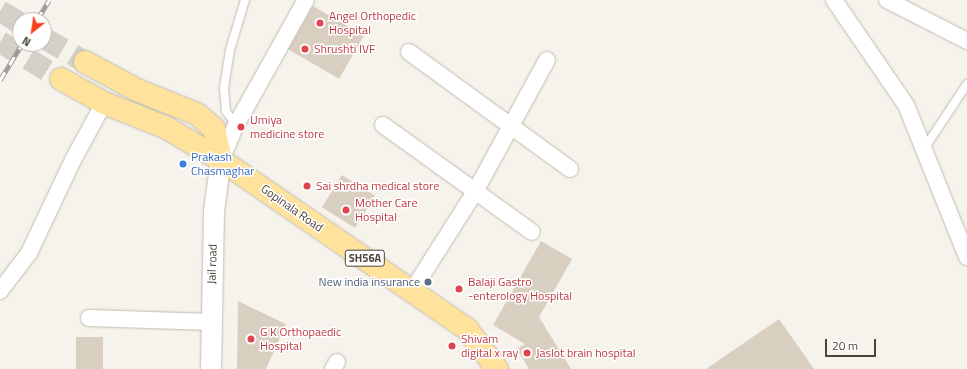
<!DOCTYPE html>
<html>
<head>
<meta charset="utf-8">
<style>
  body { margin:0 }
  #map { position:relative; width:967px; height:369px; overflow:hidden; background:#f6f3ec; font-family:"Titillium Web",sans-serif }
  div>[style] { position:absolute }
  .building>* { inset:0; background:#d8cfc1; transform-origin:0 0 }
  .primary-tunnel>* { height:22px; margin-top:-11px; transform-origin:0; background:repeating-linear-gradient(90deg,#d4d0c8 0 22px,transparent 0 33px) }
  .roads { filter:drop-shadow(0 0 1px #c2bbae) drop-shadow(0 0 1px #c2bbae) }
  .service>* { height:8px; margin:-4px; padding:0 4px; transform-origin:4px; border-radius:4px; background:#fff }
  .minor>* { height:16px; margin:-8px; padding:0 8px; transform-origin:8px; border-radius:8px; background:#fff }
  .tertiary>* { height:20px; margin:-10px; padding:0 10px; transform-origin:10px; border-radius:10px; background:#fff }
  .primary>* { height:22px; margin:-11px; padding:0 11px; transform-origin:11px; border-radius:11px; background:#ffe39c }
  .rail>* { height:4.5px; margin-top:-2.25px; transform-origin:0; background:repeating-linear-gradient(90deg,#fff 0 9px,#9a9a9a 0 18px); box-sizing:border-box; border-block:1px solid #9a9a9a }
  .dots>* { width:11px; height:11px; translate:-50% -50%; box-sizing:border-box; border:2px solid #fff; border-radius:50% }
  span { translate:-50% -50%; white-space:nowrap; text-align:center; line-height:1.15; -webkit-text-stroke:3px #fff; paint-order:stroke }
  .shield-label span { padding:1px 3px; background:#fff; border:1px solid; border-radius:3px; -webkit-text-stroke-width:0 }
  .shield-label { font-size:11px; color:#4b4439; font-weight:700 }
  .health-label { font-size:12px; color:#be3a42 }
  .left { translate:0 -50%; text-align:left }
  .shop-label { font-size:12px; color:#366cbe }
  .street-label { font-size:12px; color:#4b4439 }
  .service-label { font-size:12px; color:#4e5e75 }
  .right { translate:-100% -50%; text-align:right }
  .north { position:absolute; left:12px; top:12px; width:40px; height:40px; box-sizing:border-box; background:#fff; border:1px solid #b7b4b0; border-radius:50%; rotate:210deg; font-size:11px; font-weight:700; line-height:16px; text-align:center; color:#4b4439 }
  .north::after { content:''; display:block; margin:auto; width:14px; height:18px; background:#fc3f1d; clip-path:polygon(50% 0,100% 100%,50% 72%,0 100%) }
  .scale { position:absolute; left:825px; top:339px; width:51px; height:18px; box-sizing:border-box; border:2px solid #4b4439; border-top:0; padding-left:5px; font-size:12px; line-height:14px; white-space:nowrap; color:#4b4439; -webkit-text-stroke:3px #fff; paint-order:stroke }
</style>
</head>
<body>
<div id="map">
  <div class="building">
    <i style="left:313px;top:6px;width:59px;height:50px;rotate:30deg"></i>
    <i style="left:342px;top:175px;width:39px;height:38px;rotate:32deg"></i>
    <i style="clip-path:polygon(541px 241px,572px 259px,539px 317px,571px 369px,529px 369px,517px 349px,525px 344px,493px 325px)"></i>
    <i style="clip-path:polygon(238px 301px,286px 324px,266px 369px,237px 369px)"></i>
    <i style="clip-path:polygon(779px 319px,814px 369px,706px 369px)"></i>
    <i style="left:76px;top:337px;width:27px;height:32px"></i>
  </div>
  <div class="primary-tunnel">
    <i style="left:0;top:11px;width:23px;rotate:31deg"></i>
    <i style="left:44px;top:38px;width:48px;rotate:30.3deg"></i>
    <i style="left:0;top:42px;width:71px;rotate:31.2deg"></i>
  </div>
  <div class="roads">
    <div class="service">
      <i style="left:236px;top:125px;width:17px;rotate:-126deg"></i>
      <i style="left:226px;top:111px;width:23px;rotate:-95deg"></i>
      <i style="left:224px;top:88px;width:38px;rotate:-81deg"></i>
      <i style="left:230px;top:50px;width:52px;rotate:-73.3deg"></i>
      <i style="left:924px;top:149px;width:78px;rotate:-56.5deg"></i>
    </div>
    <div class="minor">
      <i style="left:834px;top:0;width:127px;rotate:55.6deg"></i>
      <i style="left:906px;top:105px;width:164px;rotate:68.1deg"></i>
      <i style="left:887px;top:0;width:90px;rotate:27.1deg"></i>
      <i style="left:409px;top:52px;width:199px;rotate:36deg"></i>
      <i style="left:383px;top:125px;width:183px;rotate:35.7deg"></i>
      <i style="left:221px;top:160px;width:38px;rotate:-67deg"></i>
      <i style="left:236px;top:125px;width:143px;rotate:-60.8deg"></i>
      <i style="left:0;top:291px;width:48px;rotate:-52.7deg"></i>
      <i style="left:29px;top:253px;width:103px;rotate:-64.7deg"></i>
      <i style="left:73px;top:160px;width:65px;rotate:-61.5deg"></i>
      <i style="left:412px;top:291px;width:120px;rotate:-57.6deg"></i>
      <i style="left:476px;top:190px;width:148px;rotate:-61.4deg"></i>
      <i style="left:89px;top:318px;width:122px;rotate:1.9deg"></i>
      <i style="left:333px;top:369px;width:8px;rotate:-60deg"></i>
    </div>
    <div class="tertiary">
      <i style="left:211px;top:369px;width:158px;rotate:-88.9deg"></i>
      <i style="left:214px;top:211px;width:51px;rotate:-82.2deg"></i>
    </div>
    <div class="primary">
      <i style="left:85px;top:62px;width:59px;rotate:28.3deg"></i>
      <i style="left:137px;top:90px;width:65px;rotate:21.8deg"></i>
      <i style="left:197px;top:114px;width:23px;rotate:41deg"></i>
      <i style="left:214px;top:129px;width:32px;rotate:77deg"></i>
      <i style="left:61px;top:79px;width:49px;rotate:29.2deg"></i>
      <i style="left:104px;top:103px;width:66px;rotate:21.5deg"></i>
      <i style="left:165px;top:127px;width:65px;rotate:30.5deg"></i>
      <i style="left:221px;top:160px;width:298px;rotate:34.5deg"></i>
      <i style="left:467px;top:329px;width:50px;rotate:53.1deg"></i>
    </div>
  </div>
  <div class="rail">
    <i style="left:37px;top:20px;width:23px;rotate:-59deg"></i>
    <i style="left:0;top:80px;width:42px;rotate:-58.6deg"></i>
  </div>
  <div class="dots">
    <i style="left:320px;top:23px;background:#e0444e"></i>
    <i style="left:305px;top:49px;background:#e0444e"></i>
    <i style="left:241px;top:127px;background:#e0444e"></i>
    <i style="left:183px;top:164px;background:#3f7fe0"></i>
    <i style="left:307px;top:186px;background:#e0444e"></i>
    <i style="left:346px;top:210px;background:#e0444e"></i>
    <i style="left:428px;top:282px;background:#5c6f8a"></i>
    <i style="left:459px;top:289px;background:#e0444e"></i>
    <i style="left:251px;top:339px;background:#e0444e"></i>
    <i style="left:452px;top:346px;background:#e0444e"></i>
    <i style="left:527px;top:353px;background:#e0444e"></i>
  </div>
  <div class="shield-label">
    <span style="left:365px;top:258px">SH56A</span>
  </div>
  <div class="health-label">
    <span class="left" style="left:329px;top:23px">Angel Orthopedic<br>Hospital</span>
    <span class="left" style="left:314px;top:49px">Shrushti IVF</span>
    <span class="left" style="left:250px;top:127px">Umiya<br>medicine store</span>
    <span class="left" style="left:316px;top:186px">Sai shrdha medical store</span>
    <span class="left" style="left:355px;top:210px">Mother Care<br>Hospital</span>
    <span class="left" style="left:468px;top:289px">Balaji Gastro<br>-enterology Hospital</span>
    <span class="left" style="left:260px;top:339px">G K Orthopaedic<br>Hospital</span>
    <span class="left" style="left:461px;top:346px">Shivam<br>digital x ray</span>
    <span class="left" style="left:536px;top:353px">Jaslot brain hospital</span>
  </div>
  <div class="shop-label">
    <span class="left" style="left:191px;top:164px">Prakash<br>Chasmaghar</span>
  </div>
  <div class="street-label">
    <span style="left:292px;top:208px;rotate:35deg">Gopinala Road</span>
    <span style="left:212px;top:264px;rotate:-88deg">Jail road</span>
  </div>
  <div class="service-label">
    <span class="right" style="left:420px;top:282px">New india insurance</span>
  </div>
  <div class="north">N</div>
  <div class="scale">20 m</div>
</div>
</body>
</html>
